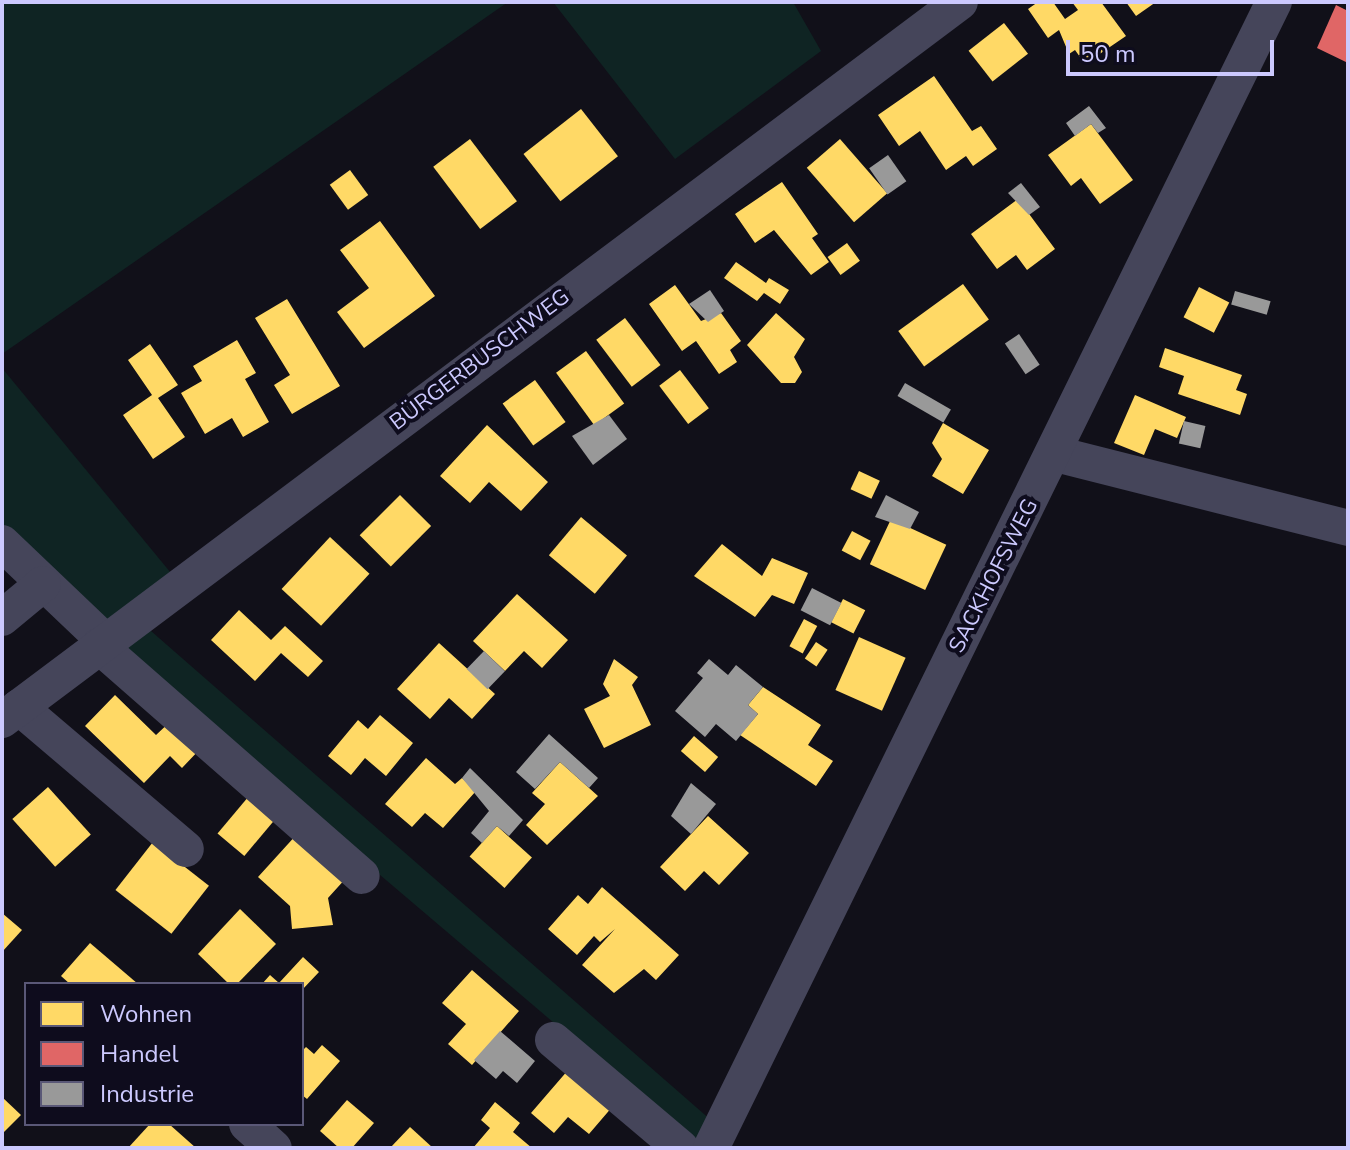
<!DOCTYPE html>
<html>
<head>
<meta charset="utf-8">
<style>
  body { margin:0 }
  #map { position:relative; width:1350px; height:1150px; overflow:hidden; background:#111019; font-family:"Nunito Sans",sans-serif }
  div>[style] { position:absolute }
  .green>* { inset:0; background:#0f2423 }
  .homes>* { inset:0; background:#ffd966; transform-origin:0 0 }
  .shops>* { inset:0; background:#e06666 }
  .industry>* { inset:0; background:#999; transform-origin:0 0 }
  .minor>* { height:36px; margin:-18px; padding:0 18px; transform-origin:18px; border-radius:18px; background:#45455a }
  span { translate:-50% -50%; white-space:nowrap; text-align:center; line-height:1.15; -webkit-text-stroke:8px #0e0c1d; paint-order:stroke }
  .street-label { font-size:22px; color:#ccc9fe }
  .frame { position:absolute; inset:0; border:4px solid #ccc9fe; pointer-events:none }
  .legend { position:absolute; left:24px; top:982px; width:280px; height:144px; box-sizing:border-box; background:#0e0c1d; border:2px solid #5a5877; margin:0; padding:10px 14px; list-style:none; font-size:24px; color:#ccc9fe }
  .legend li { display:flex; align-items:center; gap:16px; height:40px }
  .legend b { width:40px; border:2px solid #5a5877 }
  .scale { position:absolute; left:1066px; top:40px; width:208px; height:36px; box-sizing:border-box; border:4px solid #ccc9fe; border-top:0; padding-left:10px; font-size:24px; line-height:28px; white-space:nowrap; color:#ccc9fe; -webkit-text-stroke:6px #0e0c1d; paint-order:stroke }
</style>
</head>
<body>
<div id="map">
  <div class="green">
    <i style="clip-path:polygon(2px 2px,508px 2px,2px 354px)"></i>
    <i style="clip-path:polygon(553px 2px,793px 2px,821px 51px,675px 159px)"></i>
    <i style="clip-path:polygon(2px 368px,180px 584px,103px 639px,2px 542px)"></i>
    <i style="clip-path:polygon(135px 617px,720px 1128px,701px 1148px,105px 641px)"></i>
  </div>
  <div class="homes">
    <i style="clip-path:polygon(1038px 2px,1053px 2px,1065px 19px,1078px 10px,1072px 2px,1101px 2px,1126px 36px,1085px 64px,1075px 50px,1069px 54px,1059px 30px,1048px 38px,1028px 9px)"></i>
    <i style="clip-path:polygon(1126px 2px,1156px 2px,1136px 16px)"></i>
    <i style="left:1004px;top:23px;width:39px;height:45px;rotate:52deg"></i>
    <i style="clip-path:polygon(934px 76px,972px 131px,981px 126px,997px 149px,973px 166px,966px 156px,946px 170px,920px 131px,899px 146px,878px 115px)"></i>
    <i style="left:581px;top:109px;width:60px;height:73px;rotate:52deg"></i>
    <i style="clip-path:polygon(1091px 124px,1133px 180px,1100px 204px,1081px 178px,1071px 186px,1048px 155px)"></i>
    <i style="left:470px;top:139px;width:78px;height:46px;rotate:53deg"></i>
    <i style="left:840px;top:139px;width:72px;height:44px;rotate:49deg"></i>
    <i style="left:350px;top:170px;width:31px;height:25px;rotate:54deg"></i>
    <i style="clip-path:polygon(782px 182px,818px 234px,812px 238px,829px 262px,811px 275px,774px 230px,755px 243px,735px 214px)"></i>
    <i style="clip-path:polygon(1018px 199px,1055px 249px,1027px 270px,1016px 255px,997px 269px,971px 234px)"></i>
    <i style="clip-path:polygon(380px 221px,435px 296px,364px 348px,337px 312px,369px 288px,340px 250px)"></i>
    <i style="left:847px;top:243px;width:22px;height:24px;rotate:54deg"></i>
    <i style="clip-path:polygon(736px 262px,766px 283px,769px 278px,789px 290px,780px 304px,764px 293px,757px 301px,724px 278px)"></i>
    <i style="left:963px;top:284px;width:44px;height:80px;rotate:54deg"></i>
    <i style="clip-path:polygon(675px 285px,701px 321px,721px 313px,741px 341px,730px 350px,737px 362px,719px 374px,696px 341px,682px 351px,649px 304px)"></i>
    <i style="left:1199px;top:287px;width:34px;height:34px;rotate:27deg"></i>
    <i style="clip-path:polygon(287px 299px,340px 386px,292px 414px,274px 385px,290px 375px,255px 318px)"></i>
    <i style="clip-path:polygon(776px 313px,805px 339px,794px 357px,802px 372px,795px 383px,781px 383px,747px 345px)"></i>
    <i style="left:625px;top:318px;width:59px;height:36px;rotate:53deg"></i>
    <i style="clip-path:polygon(237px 340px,256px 373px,245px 379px,269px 422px,243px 437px,232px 418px,205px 434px,181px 393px,202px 381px,193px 366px)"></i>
    <i style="clip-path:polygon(150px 344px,178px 385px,158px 398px,185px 437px,153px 459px,123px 415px,152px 395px,128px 360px)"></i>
    <i style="clip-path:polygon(1165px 348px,1242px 375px,1236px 390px,1247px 394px,1240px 415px,1178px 394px,1184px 376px,1159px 367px)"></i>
    <i style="left:586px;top:351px;width:65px;height:37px;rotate:54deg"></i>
    <i style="left:680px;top:370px;width:48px;height:26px;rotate:53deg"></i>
    <i style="left:535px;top:380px;width:52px;height:40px;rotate:54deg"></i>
    <i style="clip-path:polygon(1135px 395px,1186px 417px,1177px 438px,1155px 429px,1144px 455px,1114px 443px)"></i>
    <i style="clip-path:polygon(943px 423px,989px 450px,963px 494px,932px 476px,942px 459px,932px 443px)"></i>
    <i style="clip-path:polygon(487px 425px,548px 482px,521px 511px,489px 482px,470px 503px,440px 476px)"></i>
    <i style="left:859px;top:471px;width:23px;height:20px;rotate:25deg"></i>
    <i style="left:400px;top:495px;width:44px;height:57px;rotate:45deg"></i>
    <i style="left:581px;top:517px;width:60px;height:50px;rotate:40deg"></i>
    <i style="left:891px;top:519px;width:61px;height:50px;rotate:25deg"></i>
    <i style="left:852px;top:531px;width:21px;height:22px;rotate:28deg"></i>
    <i style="left:330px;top:537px;width:54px;height:71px;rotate:43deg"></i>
    <i style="clip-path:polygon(722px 544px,762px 576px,772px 558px,808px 573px,794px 604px,772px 595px,755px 617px,694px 576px)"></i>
    <i style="clip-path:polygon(517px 594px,568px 640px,542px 668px,524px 651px,505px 671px,473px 641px)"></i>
    <i style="left:843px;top:599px;width:25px;height:26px;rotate:27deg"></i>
    <i style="clip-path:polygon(239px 610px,271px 640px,285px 626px,323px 661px,308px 677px,281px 653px,255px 681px,211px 640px)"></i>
    <i style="left:804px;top:619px;width:15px;height:31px;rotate:28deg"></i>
    <i style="left:859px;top:637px;width:51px;height:58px;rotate:24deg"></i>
    <i style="left:816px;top:642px;width:14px;height:20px;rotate:34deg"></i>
    <i style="clip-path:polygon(439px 643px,495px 694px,472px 719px,449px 698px,430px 719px,397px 689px)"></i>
    <i style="clip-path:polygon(614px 659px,638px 677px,632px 685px,651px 725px,604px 748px,584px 709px,610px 696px,603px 684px)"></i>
    <i style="clip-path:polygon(763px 687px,821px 725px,808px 745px,833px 761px,816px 786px,740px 735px,758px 714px,748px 705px)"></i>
    <i style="clip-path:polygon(115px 695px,156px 735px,172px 720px,201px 748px,182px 768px,170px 756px,144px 783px,85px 726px)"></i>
    <i style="clip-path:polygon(380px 715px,413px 743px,386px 776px,365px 758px,351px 775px,328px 756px,358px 720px,368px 729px)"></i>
    <i style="left:694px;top:736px;width:32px;height:20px;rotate:41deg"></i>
    <i style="clip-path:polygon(426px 758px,455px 784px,462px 778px,476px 791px,443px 828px,425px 813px,412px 827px,385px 804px)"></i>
    <i style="clip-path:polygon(560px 762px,598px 796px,547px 845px,526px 825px,545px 804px,532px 793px)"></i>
    <i style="left:48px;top:787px;width:64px;height:48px;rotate:48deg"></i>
    <i style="left:249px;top:796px;width:35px;height:49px;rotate:40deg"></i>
    <i style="clip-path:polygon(708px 816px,749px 853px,719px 885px,704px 871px,685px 891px,660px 867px)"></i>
    <i style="left:497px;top:826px;width:47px;height:41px;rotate:42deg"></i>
    <i style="clip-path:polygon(298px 833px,347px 877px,328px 898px,333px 925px,292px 929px,290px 906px,258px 877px)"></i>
    <i style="left:153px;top:842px;width:71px;height:61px;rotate:38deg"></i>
    <i style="clip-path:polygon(602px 887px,679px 955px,656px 980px,644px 969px,614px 993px,582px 965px,615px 929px,600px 942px,594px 936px,577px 955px,548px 929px,578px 895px,588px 904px)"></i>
    <i style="clip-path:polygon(240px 909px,276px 944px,237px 984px,229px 984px,198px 954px)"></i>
    <i style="clip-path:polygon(2px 913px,22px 930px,2px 952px)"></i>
    <i style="clip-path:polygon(90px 943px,138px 984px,70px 984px,61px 976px)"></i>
    <i style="clip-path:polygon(303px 957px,319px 972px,302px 990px,302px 984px,262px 984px,270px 975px,279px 983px)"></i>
    <i style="clip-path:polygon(472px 970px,519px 1011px,472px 1065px,448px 1044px,466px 1024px,442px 1003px)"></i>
    <i style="clip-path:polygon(322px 1045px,340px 1061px,307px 1099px,302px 1095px,302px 1051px,306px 1047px,314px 1054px)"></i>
    <i style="clip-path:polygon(575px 1062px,619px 1099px,589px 1134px,568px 1117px,554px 1133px,531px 1113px)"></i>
    <i style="clip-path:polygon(2px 1097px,21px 1115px,2px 1134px)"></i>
    <i style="clip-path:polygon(347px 1100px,374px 1123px,352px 1148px,339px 1148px,320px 1131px)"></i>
    <i style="clip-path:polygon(495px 1102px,520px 1123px,513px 1132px,532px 1148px,473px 1148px,490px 1128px,481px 1120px)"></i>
    <i style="clip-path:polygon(150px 1124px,169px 1124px,196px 1148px,128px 1148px)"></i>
    <i style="clip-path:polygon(410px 1127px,433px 1148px,390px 1148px)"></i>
  </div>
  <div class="shops">
    <i style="clip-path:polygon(1336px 5px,1348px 11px,1348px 63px,1317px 48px)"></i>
  </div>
  <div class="industry">
    <i style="clip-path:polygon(1089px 106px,1106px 128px,1098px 133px,1091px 124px,1075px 136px,1066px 123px)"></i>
    <i style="left:888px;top:155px;width:32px;height:23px;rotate:55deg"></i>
    <i style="clip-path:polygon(1021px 183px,1040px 207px,1029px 215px,1008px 193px)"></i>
    <i style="clip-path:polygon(710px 290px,724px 311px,708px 322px,689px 304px)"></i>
    <i style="left:1235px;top:291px;width:37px;height:14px;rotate:16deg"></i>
    <i style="left:1019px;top:334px;width:37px;height:17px;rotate:56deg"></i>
    <i style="left:905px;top:383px;width:53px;height:15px;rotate:30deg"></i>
    <i style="clip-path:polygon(609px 415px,627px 439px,593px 465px,572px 436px)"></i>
    <i style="left:1184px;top:421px;width:22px;height:23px;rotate:13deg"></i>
    <i style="clip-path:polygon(886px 495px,919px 512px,910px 529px,875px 517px)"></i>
    <i style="left:812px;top:588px;width:33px;height:25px;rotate:27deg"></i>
    <i style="left:484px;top:651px;width:29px;height:25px;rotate:44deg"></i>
    <i style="clip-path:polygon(709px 659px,728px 675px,736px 665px,763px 687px,748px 705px,758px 714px,736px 741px,716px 724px,705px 737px,675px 711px,703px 678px,697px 673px)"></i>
    <i style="clip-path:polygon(549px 734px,598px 778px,589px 788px,560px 762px,535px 789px,516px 772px)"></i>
    <i style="clip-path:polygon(470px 768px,523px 820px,509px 836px,497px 826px,482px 843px,471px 833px,489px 811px,462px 778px)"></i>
    <i style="clip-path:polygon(691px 783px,716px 804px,691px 834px,671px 816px)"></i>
    <i style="clip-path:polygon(500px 1031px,535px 1061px,517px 1083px,503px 1071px,496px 1079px,474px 1060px)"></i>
  </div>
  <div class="minor">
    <i style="left:1056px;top:454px;width:301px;rotate:14.2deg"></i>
    <i style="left:2px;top:543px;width:142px;rotate:43.6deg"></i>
    <i style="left:2px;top:618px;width:53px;rotate:-39.7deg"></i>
    <i style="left:99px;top:646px;width:349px;rotate:41.2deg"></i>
    <i style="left:19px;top:707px;width:219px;rotate:40.4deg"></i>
    <i style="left:2px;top:720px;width:1197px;rotate:-36.85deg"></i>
    <i style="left:553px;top:1040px;width:167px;rotate:40.2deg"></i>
    <i style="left:247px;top:1124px;width:36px;rotate:42deg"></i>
    <i style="left:711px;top:1148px;width:1277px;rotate:-63.84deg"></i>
  </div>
  <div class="street-label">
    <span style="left:480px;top:360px;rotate:-37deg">BÜRGERBUSCHWEG</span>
    <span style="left:994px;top:576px;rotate:-63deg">SACKHOFSWEG</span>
  </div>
  <div class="frame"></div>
  <ul class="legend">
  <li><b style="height:22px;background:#ffd966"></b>Wohnen</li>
  <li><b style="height:22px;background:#e06666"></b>Handel</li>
  <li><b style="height:22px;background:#999"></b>Industrie</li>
  </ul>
  <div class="scale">50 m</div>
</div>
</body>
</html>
